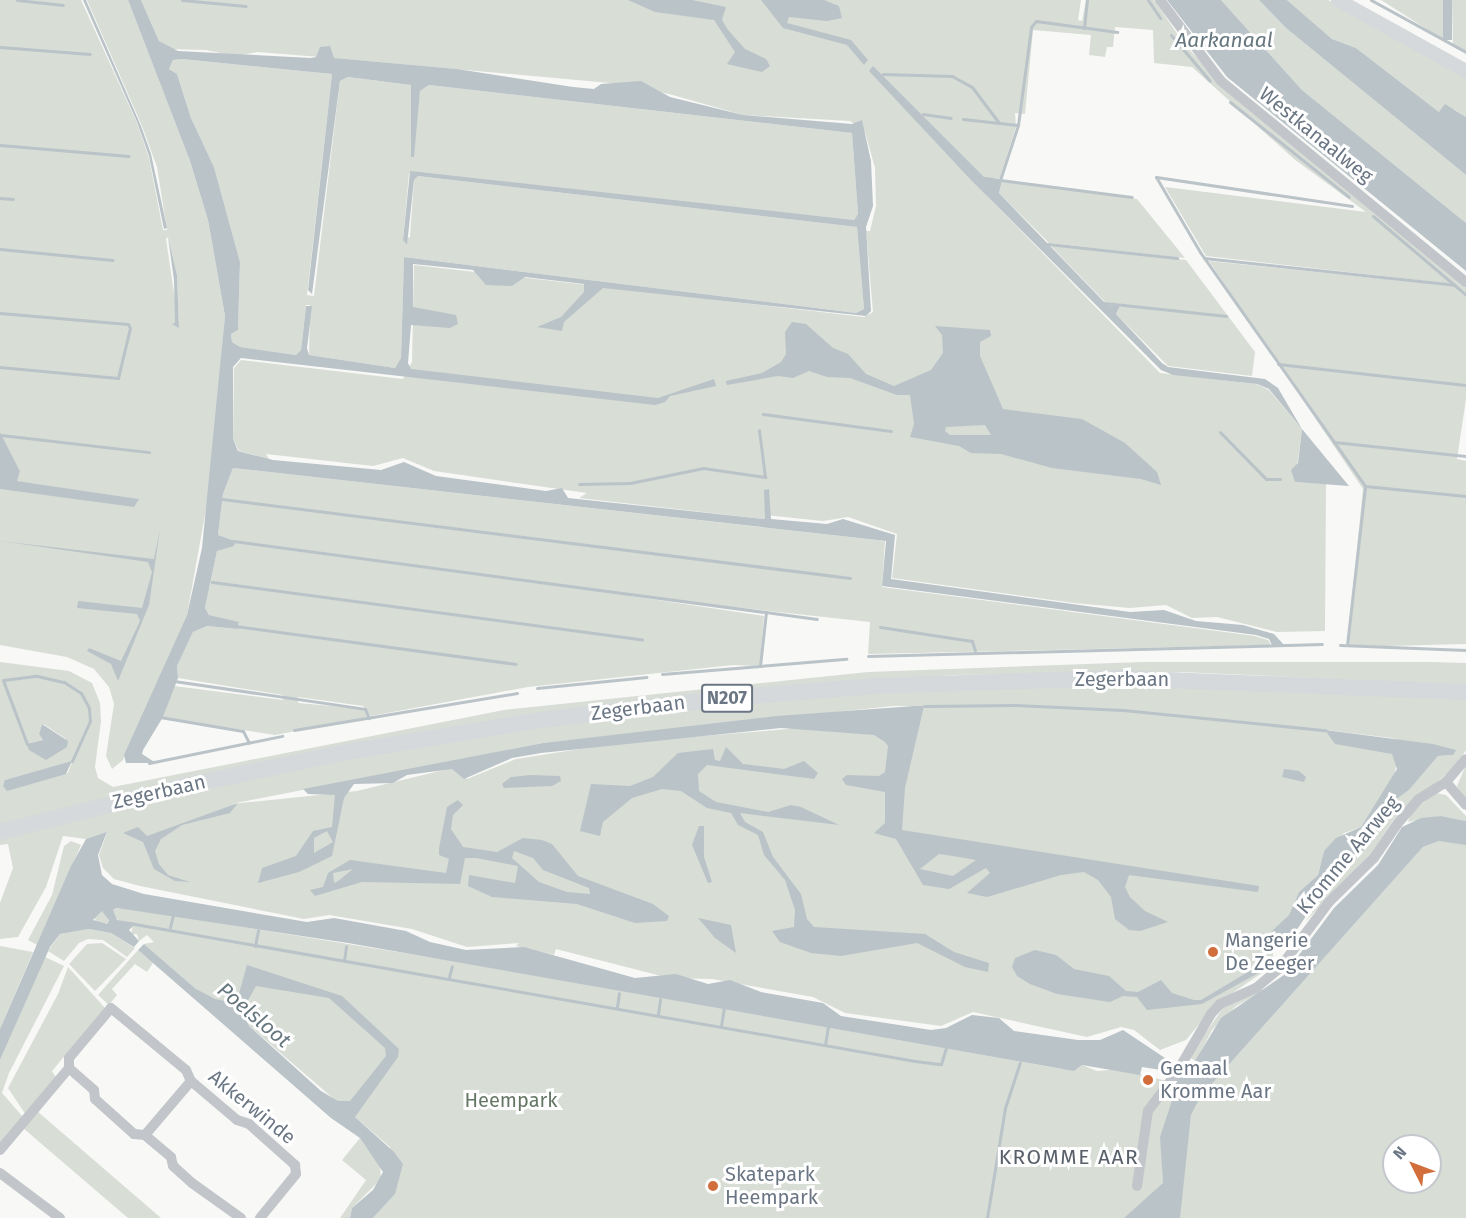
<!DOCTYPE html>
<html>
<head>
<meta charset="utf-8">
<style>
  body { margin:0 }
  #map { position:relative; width:1466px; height:1218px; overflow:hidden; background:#f8f8f6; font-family:"Fira Sans",sans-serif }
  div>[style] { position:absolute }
  .green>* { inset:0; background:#d8ddd6 }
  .round { border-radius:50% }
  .water>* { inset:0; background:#bac3c8; transform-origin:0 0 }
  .stream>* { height:3px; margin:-1.5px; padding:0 1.5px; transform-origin:1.5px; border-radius:1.5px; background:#bac3c8 }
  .street>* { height:10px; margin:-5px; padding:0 5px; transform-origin:5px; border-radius:5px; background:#c2c5c9 }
  .secondary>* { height:14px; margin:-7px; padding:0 7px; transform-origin:7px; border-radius:7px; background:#d5d9dc }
  .primary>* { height:16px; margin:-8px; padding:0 8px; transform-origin:8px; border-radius:8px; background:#d5d9dc }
  .dots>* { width:16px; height:16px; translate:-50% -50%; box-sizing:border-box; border:3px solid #fff; border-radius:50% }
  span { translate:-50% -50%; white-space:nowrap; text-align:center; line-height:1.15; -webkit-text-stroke:6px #fff; paint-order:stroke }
  .shield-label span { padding:2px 4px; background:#fff; border:2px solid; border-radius:4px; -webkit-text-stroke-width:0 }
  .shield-label { font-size:18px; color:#6b7684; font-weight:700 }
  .street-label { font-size:20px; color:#6b7684 }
  .poi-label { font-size:20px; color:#6b7684 }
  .left { translate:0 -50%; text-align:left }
  .park-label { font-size:20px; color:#667765 }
  .water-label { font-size:21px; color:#67777f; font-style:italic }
  .neighbourhood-label { font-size:21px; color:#58606a; letter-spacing:1.5px }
  .north { position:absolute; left:1382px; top:1134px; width:60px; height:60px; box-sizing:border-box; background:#fff; border:2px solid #c4c8ce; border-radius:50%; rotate:312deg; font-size:16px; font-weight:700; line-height:24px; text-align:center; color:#6b7684 }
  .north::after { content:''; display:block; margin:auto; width:21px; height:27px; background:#d26d3c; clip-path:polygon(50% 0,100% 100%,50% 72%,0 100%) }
</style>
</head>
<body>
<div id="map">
  <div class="green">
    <i style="clip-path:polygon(evenodd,0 0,81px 0,137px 123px,149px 158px,163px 230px,167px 230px,157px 167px,142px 126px,87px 0,128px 0,190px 161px,208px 220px,225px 316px,210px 487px,187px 615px,123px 760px,112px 769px,106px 756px,114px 704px,109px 687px,94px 669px,67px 657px,0 645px,0 489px,138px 499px,16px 481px,20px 471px,0 432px,0 0,168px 237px,177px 275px,179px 327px,166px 239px,168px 237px)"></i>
    <i style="clip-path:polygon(141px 0,1081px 0,1078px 20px,1082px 21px,1086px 0,1154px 0,1185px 45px,1229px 92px,1466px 286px,1466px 399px,1457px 459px,1466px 461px,1466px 644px,1347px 647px,1363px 489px,1209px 261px,1455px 286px,1463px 294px,1450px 280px,1453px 284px,1206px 256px,1165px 187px,1366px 212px,1294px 159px,1192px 67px,1154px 63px,1153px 30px,1115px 27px,1113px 47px,1107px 47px,1105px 57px,1089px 55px,1091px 35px,1033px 30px,1025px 114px,1015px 113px,1016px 127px,1000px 178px,994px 178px,986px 195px,1160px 373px,1256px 384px,1269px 390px,1302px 429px,1295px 482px,1326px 484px,1325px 631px,1277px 632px,1217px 617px,1192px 618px,1166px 605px,1130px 608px,1074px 603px,892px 578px,897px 534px,848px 517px,823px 521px,765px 515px,765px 519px,579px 498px,587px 493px,434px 471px,403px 458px,373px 466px,266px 454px,269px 459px,239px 451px,233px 439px,234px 368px,241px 360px,403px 379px,412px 362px,414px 265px,864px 317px,873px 312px,866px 231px,870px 231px,876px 206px,875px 168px,865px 132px,850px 121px,743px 115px,669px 94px,610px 83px,333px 58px,257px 52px,235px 56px,206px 50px,168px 49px,159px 41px)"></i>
    <i style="clip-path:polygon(1221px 0,1259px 0,1286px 28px,1466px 175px,1466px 223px,1302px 90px)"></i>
    <i style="clip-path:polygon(1287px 0,1328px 0,1466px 76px,1466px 117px,1454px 109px,1439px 112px,1356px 48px,1332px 39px)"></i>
    <i style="clip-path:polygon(1381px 0,1443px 0,1444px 40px)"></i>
    <i style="clip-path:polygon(1452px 0,1466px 0,1466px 51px,1453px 45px)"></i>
    <i style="clip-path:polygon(182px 59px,332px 74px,307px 295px,314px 296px,340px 81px,348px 77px,411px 85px,412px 157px,420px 91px,429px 85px,852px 133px,858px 214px,854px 220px,409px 173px,403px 240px,410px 237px,414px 180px,418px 176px,857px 227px,864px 309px,856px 313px,404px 257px,401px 358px,395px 368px,309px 355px,310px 305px,306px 305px,301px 350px,296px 355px,240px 347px,232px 342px,231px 334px,238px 330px,240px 262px,214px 167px,191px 118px,177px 74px,169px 69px,173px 60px)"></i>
    <i style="clip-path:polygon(1002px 181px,1137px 199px,1185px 258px,1049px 243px,999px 193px)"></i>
    <i style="clip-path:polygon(1049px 244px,1186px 260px,1255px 352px,1252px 376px,1168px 366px,1116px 314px,1120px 306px,1206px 314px,1105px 302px)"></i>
    <i style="clip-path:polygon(233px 468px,885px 541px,882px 587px,1255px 636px,1268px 640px,1271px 645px,868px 654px,870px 622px,624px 595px,764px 616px,760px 666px,733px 665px,528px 687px,371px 716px,363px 706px,298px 697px,298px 703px,364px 709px,368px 717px,275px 735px,163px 717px,174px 686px,283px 700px,283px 695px,178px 678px,177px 666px,193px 632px,207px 626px,236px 629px,239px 623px,209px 615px,205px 608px,217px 551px,235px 541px,218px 535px,223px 494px)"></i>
    <i style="clip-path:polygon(evenodd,0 662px,69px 671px,92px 683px,100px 703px,101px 721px,95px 767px,98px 778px,113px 787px,504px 710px,868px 672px,1142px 662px,1431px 662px,1466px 663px,1466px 685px,1182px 672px,954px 675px,678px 697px,0 826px,0 662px,42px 724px,45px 725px,66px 739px,27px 744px,43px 740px,39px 734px,42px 724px,0 662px,72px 762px,68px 773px,25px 785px,5px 780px,72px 762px)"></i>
    <i style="clip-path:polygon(evenodd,1070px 684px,1466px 697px,1466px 750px,1457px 765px,1394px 819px,1372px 853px,1306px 921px,1318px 898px,1338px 879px,1340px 859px,1363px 852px,1373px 825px,1387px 806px,1409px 790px,1438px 756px,1453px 755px,1392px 738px,1326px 730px,1392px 754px,1397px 762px,1394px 776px,1361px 827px,1344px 833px,1324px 851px,1318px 875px,1299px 892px,1289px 915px,1275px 931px,1272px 966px,1215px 1005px,1186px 1040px,1160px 1050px,1134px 1030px,1121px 1027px,1087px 1037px,973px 1012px,941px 1026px,845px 1013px,813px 997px,712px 979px,669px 978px,556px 949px,554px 955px,516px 946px,519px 943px,467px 947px,412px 929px,329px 915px,304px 919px,140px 886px,114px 879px,103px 868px,99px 855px,107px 833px,86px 839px,63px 836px,46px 887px,18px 937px,0 939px,0 903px,13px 868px,8px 844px,0 845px,0 838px,130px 804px,349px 757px,712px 701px,1070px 684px,893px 706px,924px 706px,788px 729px,618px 743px,516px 759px,467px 779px,452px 768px,357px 791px,231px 804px,543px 743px,893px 706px)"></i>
    <i style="clip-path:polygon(1466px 765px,1466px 801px,1457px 786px)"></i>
    <i style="clip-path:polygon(1436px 793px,1446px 795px,1466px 816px,1466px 821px,1441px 816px,1408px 822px,1411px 812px)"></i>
    <i style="clip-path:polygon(evenodd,1466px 840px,1466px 1218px,1178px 1218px,1191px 1115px,1201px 1096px,1423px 847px,1439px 841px,1466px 840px,1394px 1146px,1430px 1146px,1430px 1182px,1394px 1182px,1394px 1146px)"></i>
    <i style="clip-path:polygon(71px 841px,81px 845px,37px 945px,28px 940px,52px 895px,64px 846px)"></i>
    <i style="clip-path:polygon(121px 907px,453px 961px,1062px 1069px,1077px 1069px,1082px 1065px,1097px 1071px,1121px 1069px,1170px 1082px,1175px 1091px,1161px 1136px,1163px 1183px,1152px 1197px,1124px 1218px,373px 1218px,395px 1194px,390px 1147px,249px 1026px,196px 989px,144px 944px,154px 942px,147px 935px,139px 941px,137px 934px,131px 935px,133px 923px,121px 923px,113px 915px,113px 910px)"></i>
    <i class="round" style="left:95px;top:911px;width:14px;height:14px"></i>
    <i style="clip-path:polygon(89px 929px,111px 933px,135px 948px,127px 957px,103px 940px,88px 939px,79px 943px,64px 961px,48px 951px,60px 934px)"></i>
    <i style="clip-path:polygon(102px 943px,126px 959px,95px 991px,69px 964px,87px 944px)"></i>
    <i style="clip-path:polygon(0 946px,33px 952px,0 1029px)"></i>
    <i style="clip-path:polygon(138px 950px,153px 963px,147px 972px,135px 964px,112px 989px,117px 995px,109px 1005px,98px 995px)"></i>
    <i style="clip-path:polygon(45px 957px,64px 966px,9px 1073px,2px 1093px,23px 1117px,0 1145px,0 1060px)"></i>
    <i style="clip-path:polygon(68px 967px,105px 1008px,52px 1071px,57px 1079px,26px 1115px,8px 1088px,58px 994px)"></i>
    <i style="clip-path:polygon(1267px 989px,1236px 1006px,1212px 1030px,1196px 1061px,1189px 1057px,1225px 1005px,1251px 991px)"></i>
    <i style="clip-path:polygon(37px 1111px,161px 1218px,128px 1218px,23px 1128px)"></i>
    <i style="clip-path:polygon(360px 1138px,380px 1166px,381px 1179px,352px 1208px,350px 1218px,340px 1218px,366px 1180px,342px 1160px)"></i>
  </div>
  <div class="water">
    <i style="clip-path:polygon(83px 0,86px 0,141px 126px,151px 154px,167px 228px,164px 229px,149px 156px,137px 122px)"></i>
    <i style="clip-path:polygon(evenodd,128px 0,141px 0,159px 41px,178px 51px,311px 58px,316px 57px,320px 47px,330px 46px,334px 58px,457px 69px,573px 87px,594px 89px,601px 84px,641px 81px,670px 97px,743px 115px,852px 124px,862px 120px,871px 161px,873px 206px,866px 227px,871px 311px,866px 316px,603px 288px,564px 322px,562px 331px,537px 327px,561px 317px,584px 292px,584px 284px,525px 277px,512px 286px,486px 285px,473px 270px,413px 264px,413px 307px,456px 315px,458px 324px,450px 328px,411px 325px,408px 363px,411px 369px,658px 398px,714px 379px,716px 386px,670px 396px,665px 402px,655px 405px,241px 358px,233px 367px,233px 439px,238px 451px,273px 460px,381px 470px,404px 462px,436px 476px,546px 491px,562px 488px,568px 498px,765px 519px,764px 490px,769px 489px,771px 519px,827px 524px,843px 519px,895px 535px,891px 579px,1130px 612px,1164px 610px,1196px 621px,1243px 625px,1274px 634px,1284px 645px,1272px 645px,1269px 639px,1256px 635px,882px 586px,886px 541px,233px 468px,223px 494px,218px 535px,235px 541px,234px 546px,217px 551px,205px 608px,209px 615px,239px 622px,237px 629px,207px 626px,193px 632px,177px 666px,178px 678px,163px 717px,143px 750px,142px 754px,156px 763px,126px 763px,124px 755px,187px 615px,202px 548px,225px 316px,208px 220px,190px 161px,128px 0,182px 59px,332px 74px,308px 290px,312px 294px,340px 81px,348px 77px,411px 85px,411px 157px,414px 157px,420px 91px,429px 85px,852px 133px,858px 214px,854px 220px,410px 171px,403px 240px,407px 245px,414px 180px,418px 176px,857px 227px,864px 309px,856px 313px,404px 257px,401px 358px,395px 368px,309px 355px,307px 348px,312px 306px,306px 306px,301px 350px,296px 355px,240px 347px,232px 342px,231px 334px,238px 330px,240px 262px,214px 167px,191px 118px,177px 74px,169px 69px,173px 60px,182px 59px)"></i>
    <i style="clip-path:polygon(628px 0,692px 0,726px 7px,722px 20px,728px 30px,745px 49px,766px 59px,770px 66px,762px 72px,727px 64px,735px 52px,714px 20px,655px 12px)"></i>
    <i style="clip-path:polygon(761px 0,824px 0,839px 6px,842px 18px,827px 21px,789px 17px,787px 23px,851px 40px,868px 60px,864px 65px,847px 45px,783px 28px)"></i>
    <i style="clip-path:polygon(1167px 0,1221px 0,1302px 90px,1466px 223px,1466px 271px,1227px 77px)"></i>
    <i style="clip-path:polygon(1259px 0,1287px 0,1332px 39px,1356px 48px,1439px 112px,1445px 104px,1466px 117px,1466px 175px,1286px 28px)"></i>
    <i style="left:1443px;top:0;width:9px;height:40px"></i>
    <i style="clip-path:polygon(873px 66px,984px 177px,1002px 181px,999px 193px,1107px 305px,1120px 306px,1116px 314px,1162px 363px,1168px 367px,1265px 379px,1278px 388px,1302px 429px,1349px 486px,1295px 482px,1291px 470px,1298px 463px,1302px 429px,1269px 389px,1257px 384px,1173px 375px,1161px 370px,971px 180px,869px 71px)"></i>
    <i style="clip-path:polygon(168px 237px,177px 275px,179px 328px,172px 324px,175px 323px,174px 280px)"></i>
    <i style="clip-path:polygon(evenodd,792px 322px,806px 324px,833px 348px,848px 354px,866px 374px,894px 386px,931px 370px,943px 353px,942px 335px,935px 326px,990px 330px,991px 336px,980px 342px,980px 356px,1003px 409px,1082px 419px,1125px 443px,1157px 472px,1161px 485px,1141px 479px,1052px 468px,1001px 454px,971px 453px,959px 446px,910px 437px,914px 424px,910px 395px,897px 395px,850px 378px,827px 377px,809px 371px,793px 378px,778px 376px,727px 385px,726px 381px,762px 373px,781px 362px,786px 354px,785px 332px,792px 322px,985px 425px,991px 435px,950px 435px,945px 431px,946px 427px,985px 425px)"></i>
    <i style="clip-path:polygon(0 432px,20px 471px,17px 481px,139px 499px,134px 507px,0 489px)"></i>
    <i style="clip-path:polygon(160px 529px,149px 605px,118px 681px,111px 664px,87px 651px,89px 648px,121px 661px,140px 621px,137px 614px,77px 608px,78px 601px,142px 608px,152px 572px,148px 562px,0 541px,154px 559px)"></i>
    <i style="clip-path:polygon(evenodd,914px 706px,924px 706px,905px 788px,902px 830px,1259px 886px,1258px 892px,1129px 875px,1125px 887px,1130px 897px,1145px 911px,1168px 922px,1140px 931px,1129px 930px,1115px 919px,1111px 897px,1098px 880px,1084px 872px,1061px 875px,987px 897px,967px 893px,990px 873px,986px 868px,949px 889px,923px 885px,896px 839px,874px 833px,885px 823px,885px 792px,846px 785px,842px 779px,847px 775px,879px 776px,885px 772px,888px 746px,885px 742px,874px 735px,781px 728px,541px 753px,512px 758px,464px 779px,452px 769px,407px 775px,393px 783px,354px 784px,344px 798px,332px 856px,299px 872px,258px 883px,262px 868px,296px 856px,313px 831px,332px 827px,335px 795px,308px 794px,303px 789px,543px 743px,777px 716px,914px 706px,327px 831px,333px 842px,314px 853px,314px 838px,327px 831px,914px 706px,939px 854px,959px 857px,976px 860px,953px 876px,920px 869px,939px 854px)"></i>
    <i style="clip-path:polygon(42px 724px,68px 741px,67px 747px,46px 760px,29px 750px,27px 744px,43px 740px,39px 734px)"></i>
    <i style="clip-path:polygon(1325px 730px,1433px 744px,1456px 750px,1453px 755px,1438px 756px,1409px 790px,1387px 806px,1373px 825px,1363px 852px,1340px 858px,1338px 879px,1318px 898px,1290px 940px,1272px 940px,1271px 932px,1289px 915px,1299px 892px,1318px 875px,1324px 851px,1336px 838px,1361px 827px,1397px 769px,1392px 754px,1335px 744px)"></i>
    <i style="clip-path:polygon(726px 747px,743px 764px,784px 769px,804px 761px,818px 773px,814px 779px,707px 765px,698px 774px,699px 791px,716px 802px,768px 812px,791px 805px,801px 807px,839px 825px,740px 813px,745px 822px,763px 832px,773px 857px,801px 894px,807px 919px,814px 927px,925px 934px,954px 952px,989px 963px,988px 972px,965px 967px,917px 943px,841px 956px,811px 953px,780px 942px,772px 931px,794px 927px,795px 910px,785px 880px,764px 855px,758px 835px,738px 825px,731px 813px,707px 808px,681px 791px,662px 789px,632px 798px,603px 822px,600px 836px,580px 831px,591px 784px,630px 786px,653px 777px,678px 753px,713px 749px,715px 760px,720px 761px)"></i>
    <i style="clip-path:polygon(72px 761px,66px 774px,7px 791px,3px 786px,5px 780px)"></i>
    <i style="clip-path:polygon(1284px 769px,1299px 771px,1306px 777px,1304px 782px,1282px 777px)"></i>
    <i style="clip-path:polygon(531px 775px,560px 776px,561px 781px,552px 786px,504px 788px,502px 784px,511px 777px)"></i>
    <i style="clip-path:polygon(evenodd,458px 800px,463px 805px,453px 815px,451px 829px,463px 847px,497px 852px,523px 838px,542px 840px,552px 844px,578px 876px,653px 904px,669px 916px,667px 921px,635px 923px,577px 904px,492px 897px,468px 886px,469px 875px,515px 883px,518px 866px,476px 858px,465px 858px,460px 884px,362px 882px,315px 896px,310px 890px,323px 887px,328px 873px,350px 860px,446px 873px,449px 859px,439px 855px,439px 848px,447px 807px,458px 800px,514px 851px,533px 858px,543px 870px,589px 888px,590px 894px,567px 892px,539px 882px,512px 858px,514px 851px,458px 800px,353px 869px,338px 881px,334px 883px,333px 873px,353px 869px)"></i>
    <i style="clip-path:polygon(238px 803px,230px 813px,182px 825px,161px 839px,155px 851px,159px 864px,168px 875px,190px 882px,175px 881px,154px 869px,143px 842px,123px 833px,138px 827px,147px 836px)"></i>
    <i style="clip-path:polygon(1441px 816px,1466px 821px,1466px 845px,1439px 841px,1423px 847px,1201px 1096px,1191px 1115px,1180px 1218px,1124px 1218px,1163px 1183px,1160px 1137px,1175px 1091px,1170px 1082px,1187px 1074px,1221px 1018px,1284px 975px,1334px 908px,1378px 865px,1402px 827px,1421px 818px)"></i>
    <i style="clip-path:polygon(699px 826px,704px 826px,704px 857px,712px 882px,708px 883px,692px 845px)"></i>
    <i style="clip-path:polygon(evenodd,107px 832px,98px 855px,102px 875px,112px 884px,144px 894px,307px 922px,334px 918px,406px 931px,430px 942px,466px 950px,524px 947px,635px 978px,676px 974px,708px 984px,730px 980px,761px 992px,823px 1003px,841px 1016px,931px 1030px,946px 1028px,972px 1015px,999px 1018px,1014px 1031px,1078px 1040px,1100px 1040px,1123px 1030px,1165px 1058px,1161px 1070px,1142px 1067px,1140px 1075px,1082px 1065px,1074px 1071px,348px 943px,117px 908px,113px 910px,117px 920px,136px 923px,129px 930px,139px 941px,134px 947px,111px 933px,89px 929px,60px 934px,50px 947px,0 1060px,0 1029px,71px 866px,86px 839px,107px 832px,102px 911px,109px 920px,107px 924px,93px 920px,102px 911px)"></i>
    <i style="clip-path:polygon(698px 918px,731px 925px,736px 953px,715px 938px)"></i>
    <i style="clip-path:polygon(evenodd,144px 944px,196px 989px,215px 999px,229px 1002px,238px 997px,247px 965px,342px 996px,399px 1049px,398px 1057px,355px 1117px,394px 1152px,403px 1164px,395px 1194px,373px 1218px,350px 1218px,352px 1208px,373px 1190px,383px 1172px,360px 1138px,331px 1118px,138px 950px,144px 944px,256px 986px,329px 998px,385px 1048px,386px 1056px,350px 1101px,338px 1101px,321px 1091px,249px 1026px,242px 1011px,256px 986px)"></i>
    <i style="clip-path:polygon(1035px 950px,1056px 955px,1074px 969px,1109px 976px,1126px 991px,1138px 992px,1161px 980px,1172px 993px,1194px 1000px,1201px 1000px,1263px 963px,1273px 965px,1202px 1004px,1147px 1010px,1137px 997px,1123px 996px,1110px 1002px,1057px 994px,1030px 984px,1017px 976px,1012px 967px,1015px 958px)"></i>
  </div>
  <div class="stream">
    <i style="left:17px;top:0;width:46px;rotate:6.2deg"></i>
    <i style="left:182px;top:0;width:64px;rotate:5.4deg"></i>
    <i style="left:1148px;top:0;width:22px;rotate:56deg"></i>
    <i style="left:1371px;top:0;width:108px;rotate:28.7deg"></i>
    <i style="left:1084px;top:28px;width:28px;rotate:-84deg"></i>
    <i style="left:1171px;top:35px;width:60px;rotate:49.7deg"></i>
    <i style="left:0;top:47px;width:90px;rotate:4.4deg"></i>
    <i style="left:883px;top:74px;width:69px;rotate:1.7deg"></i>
    <i style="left:952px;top:76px;width:23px;rotate:29deg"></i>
    <i style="left:972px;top:87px;width:45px;rotate:53.1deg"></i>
    <i style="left:1230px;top:102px;width:152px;rotate:38.6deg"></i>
    <i style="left:923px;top:114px;width:28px;rotate:8deg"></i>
    <i style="left:963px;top:119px;width:55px;rotate:6.2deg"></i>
    <i style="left:0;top:145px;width:129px;rotate:4.9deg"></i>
    <i style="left:985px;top:178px;width:148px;rotate:7.4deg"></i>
    <i style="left:1000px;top:180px;width:58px;rotate:-71.9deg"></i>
    <i style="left:1018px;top:125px;width:99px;rotate:-82.4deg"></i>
    <i style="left:1031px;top:27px;width:8px;rotate:-50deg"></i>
    <i style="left:1036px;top:21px;width:82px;rotate:7.7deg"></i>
    <i style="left:0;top:198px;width:13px;rotate:4deg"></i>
    <i style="left:1352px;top:206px;width:198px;rotate:-171.6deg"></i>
    <i style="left:1156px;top:177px;width:87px;rotate:59.6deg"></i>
    <i style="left:1200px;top:252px;width:286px;rotate:54.8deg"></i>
    <i style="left:1373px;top:216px;width:122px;rotate:40.3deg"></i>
    <i style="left:1048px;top:244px;width:130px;rotate:6.2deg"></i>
    <i style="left:0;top:249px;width:113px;rotate:5.6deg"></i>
    <i style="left:1204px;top:258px;width:252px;rotate:6.1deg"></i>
    <i style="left:1105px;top:303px;width:122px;rotate:6.1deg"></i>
    <i style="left:0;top:313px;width:128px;rotate:4.9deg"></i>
    <i style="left:128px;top:324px;width:4px;rotate:63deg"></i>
    <i style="left:130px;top:328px;width:51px;rotate:103.5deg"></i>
    <i style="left:118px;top:378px;width:119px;rotate:-174.7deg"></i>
    <i style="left:1278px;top:364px;width:189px;rotate:6.4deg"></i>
    <i style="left:763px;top:414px;width:129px;rotate:7.6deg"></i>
    <i style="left:1220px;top:432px;width:66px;rotate:45.6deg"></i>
    <i style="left:1266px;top:479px;width:14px"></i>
    <i style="left:1px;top:435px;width:149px;rotate:6.6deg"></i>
    <i style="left:1334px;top:442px;width:133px;rotate:6.1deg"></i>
    <i style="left:579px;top:484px;width:51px;rotate:-1.1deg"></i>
    <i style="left:630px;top:483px;width:75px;rotate:-11.6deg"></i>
    <i style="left:703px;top:468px;width:63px;rotate:8.3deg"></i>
    <i style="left:765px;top:477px;width:47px;rotate:-97.3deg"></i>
    <i style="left:222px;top:499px;width:633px;rotate:7.17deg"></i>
    <i style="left:233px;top:541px;width:589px;rotate:7.61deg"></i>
    <i style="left:212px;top:582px;width:434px;rotate:7.6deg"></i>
    <i style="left:235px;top:626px;width:283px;rotate:7.7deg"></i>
    <i style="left:880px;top:627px;width:93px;rotate:8.7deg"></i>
    <i style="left:972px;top:641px;width:10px;rotate:73deg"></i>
    <i style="left:1340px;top:645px;width:126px;rotate:2.3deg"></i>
    <i style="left:1347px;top:645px;width:160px;rotate:-83.5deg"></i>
    <i style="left:1365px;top:486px;width:101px;rotate:5.7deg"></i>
    <i style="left:868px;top:656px;width:454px;rotate:-1.5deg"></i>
    <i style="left:760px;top:666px;width:54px;rotate:-83.7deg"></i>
    <i style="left:662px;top:674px;width:185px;rotate:-4.7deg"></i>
    <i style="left:174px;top:681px;width:193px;rotate:8.3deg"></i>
    <i style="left:365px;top:709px;width:10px;rotate:66deg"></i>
    <i style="left:537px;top:688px;width:110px;rotate:-5.8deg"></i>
    <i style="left:924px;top:706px;width:91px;rotate:-0.6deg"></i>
    <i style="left:1015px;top:705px;width:108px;rotate:2.7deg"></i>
    <i style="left:1123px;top:710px;width:203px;rotate:5.7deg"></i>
    <i style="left:160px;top:717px;width:84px;rotate:9.6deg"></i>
    <i style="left:243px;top:731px;width:13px;rotate:63deg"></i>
    <i style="left:294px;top:730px;width:226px;rotate:-9.4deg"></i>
    <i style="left:27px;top:744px;width:68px;rotate:-110.6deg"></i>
    <i style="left:3px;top:680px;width:34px;rotate:-7deg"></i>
    <i style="left:37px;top:676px;width:28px;rotate:13deg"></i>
    <i style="left:64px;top:682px;width:20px;rotate:33deg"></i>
    <i style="left:81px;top:693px;width:17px;rotate:62deg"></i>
    <i style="left:89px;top:708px;width:13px;rotate:86deg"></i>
    <i style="left:90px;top:721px;width:44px;rotate:114.2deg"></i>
    <i style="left:149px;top:763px;width:136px;rotate:-11.5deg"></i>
    <i style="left:129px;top:923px;width:798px;rotate:9.96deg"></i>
    <i style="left:915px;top:1061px;width:26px;rotate:7deg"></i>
    <i style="left:941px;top:1064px;width:17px;rotate:-73deg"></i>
    <i style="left:170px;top:927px;width:12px;rotate:-76deg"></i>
    <i style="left:255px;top:946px;width:16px;rotate:-79deg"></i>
    <i style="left:344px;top:961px;width:15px;rotate:-82deg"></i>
    <i style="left:449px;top:977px;width:11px;rotate:-75deg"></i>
    <i style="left:617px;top:1007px;width:14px;rotate:-82deg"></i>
    <i style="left:658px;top:1014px;width:15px;rotate:-82deg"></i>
    <i style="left:721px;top:1026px;width:18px;rotate:-81deg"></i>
    <i style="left:825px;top:1045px;width:19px;rotate:-81deg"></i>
    <i style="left:987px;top:1218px;width:111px;rotate:-80.7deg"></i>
    <i style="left:1005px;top:1108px;width:48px;rotate:-71.9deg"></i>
  </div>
  <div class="street">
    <i style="left:1160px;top:0;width:101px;rotate:53deg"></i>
    <i style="left:1221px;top:81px;width:317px;rotate:39.4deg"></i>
    <i style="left:1446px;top:782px;width:30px;rotate:49deg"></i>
    <i style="left:145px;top:1135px;width:71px;rotate:-49.6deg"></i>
    <i style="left:0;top:1150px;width:107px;rotate:-49.9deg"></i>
    <i style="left:0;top:1173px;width:75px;rotate:36.9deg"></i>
    <i style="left:1137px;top:1186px;width:76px;rotate:-81.7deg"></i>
    <i style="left:1148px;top:1111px;width:49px;rotate:-53.4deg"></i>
    <i style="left:1177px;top:1072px;width:67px;rotate:-59.6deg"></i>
    <i style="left:1211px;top:1014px;width:13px;rotate:-48deg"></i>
    <i style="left:1220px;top:1004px;width:39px;rotate:-24deg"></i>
    <i style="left:1256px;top:988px;width:30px;rotate:-40deg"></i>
    <i style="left:1279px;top:969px;width:84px;rotate:-53.3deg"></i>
    <i style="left:1329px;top:902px;width:63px;rotate:-44.4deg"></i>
    <i style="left:1374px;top:858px;width:42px;rotate:-55.6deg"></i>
    <i style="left:1398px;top:823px;width:32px;rotate:-49deg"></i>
    <i style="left:1419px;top:799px;width:32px;rotate:-32deg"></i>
    <i style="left:1446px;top:782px;width:30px;rotate:-49deg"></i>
    <i style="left:241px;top:1218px;width:60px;rotate:-144.5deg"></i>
    <i style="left:192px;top:1183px;width:25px;rotate:-138deg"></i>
    <i style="left:173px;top:1166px;width:9px;rotate:-103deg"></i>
    <i style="left:171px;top:1157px;width:34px;rotate:-140deg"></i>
    <i style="left:145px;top:1135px;width:11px;rotate:-175deg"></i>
    <i style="left:134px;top:1134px;width:52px;rotate:-138.1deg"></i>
    <i style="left:95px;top:1099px;width:9px;rotate:-96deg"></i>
    <i style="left:94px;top:1090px;width:33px;rotate:-139deg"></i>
    <i style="left:69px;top:1068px;width:10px;rotate:-90deg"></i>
    <i style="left:69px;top:1058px;width:65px;rotate:-50deg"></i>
    <i style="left:111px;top:1008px;width:97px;rotate:39.6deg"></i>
    <i style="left:186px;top:1070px;width:12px;rotate:66deg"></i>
    <i style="left:191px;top:1081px;width:60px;rotate:40.3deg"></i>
    <i style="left:237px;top:1120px;width:13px;rotate:18deg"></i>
    <i style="left:249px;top:1124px;width:62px;rotate:41.7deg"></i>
    <i style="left:295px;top:1165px;width:9px;rotate:84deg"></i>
    <i style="left:296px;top:1174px;width:57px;rotate:129.3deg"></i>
  </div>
  <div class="secondary">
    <i style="left:1338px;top:0;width:146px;rotate:29deg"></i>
  </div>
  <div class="primary">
    <i style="left:0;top:832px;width:191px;rotate:-14deg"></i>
    <i style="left:185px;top:786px;width:159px;rotate:-11.9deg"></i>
    <i style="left:341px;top:753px;width:202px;rotate:-9.4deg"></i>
    <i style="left:540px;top:720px;width:189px;rotate:-6.7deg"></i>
    <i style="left:728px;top:698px;width:147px;rotate:-4.7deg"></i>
    <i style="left:875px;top:686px;width:243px;rotate:-1.9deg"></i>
    <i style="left:1118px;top:678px;width:348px;rotate:2.3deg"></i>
  </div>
  <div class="dots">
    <i style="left:1213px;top:952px;background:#d26d3c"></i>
    <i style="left:1148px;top:1080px;background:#d26d3c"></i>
    <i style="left:713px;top:1186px;background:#d26d3c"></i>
  </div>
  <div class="shield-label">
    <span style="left:727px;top:698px">N207</span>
  </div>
  <div class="street-label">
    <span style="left:1316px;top:135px;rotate:39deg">Westkanaalweg</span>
    <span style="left:1122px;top:679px">Zegerbaan</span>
    <span style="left:638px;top:708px;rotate:-7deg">Zegerbaan</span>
    <span style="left:159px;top:792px;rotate:-13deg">Zegerbaan</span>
    <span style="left:1348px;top:855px;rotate:-50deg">Kromme Aarweg</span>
    <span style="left:252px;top:1107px;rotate:39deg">Akkerwinde</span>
  </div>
  <div class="poi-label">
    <span class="left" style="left:1225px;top:952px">Mangerie<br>De Zeeger</span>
    <span class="left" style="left:1160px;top:1080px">Gemaal<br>Kromme Aar</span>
    <span class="left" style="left:725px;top:1186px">Skatepark<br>Heempark</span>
  </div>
  <div class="park-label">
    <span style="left:511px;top:1100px">Heempark</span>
  </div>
  <div class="water-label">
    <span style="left:1224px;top:40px">Aarkanaal</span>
    <span style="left:254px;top:1015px;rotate:40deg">Poelsloot</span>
  </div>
  <div class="neighbourhood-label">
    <span style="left:1069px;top:1157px">KROMME AAR</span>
  </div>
  <div class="north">N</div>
</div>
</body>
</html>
